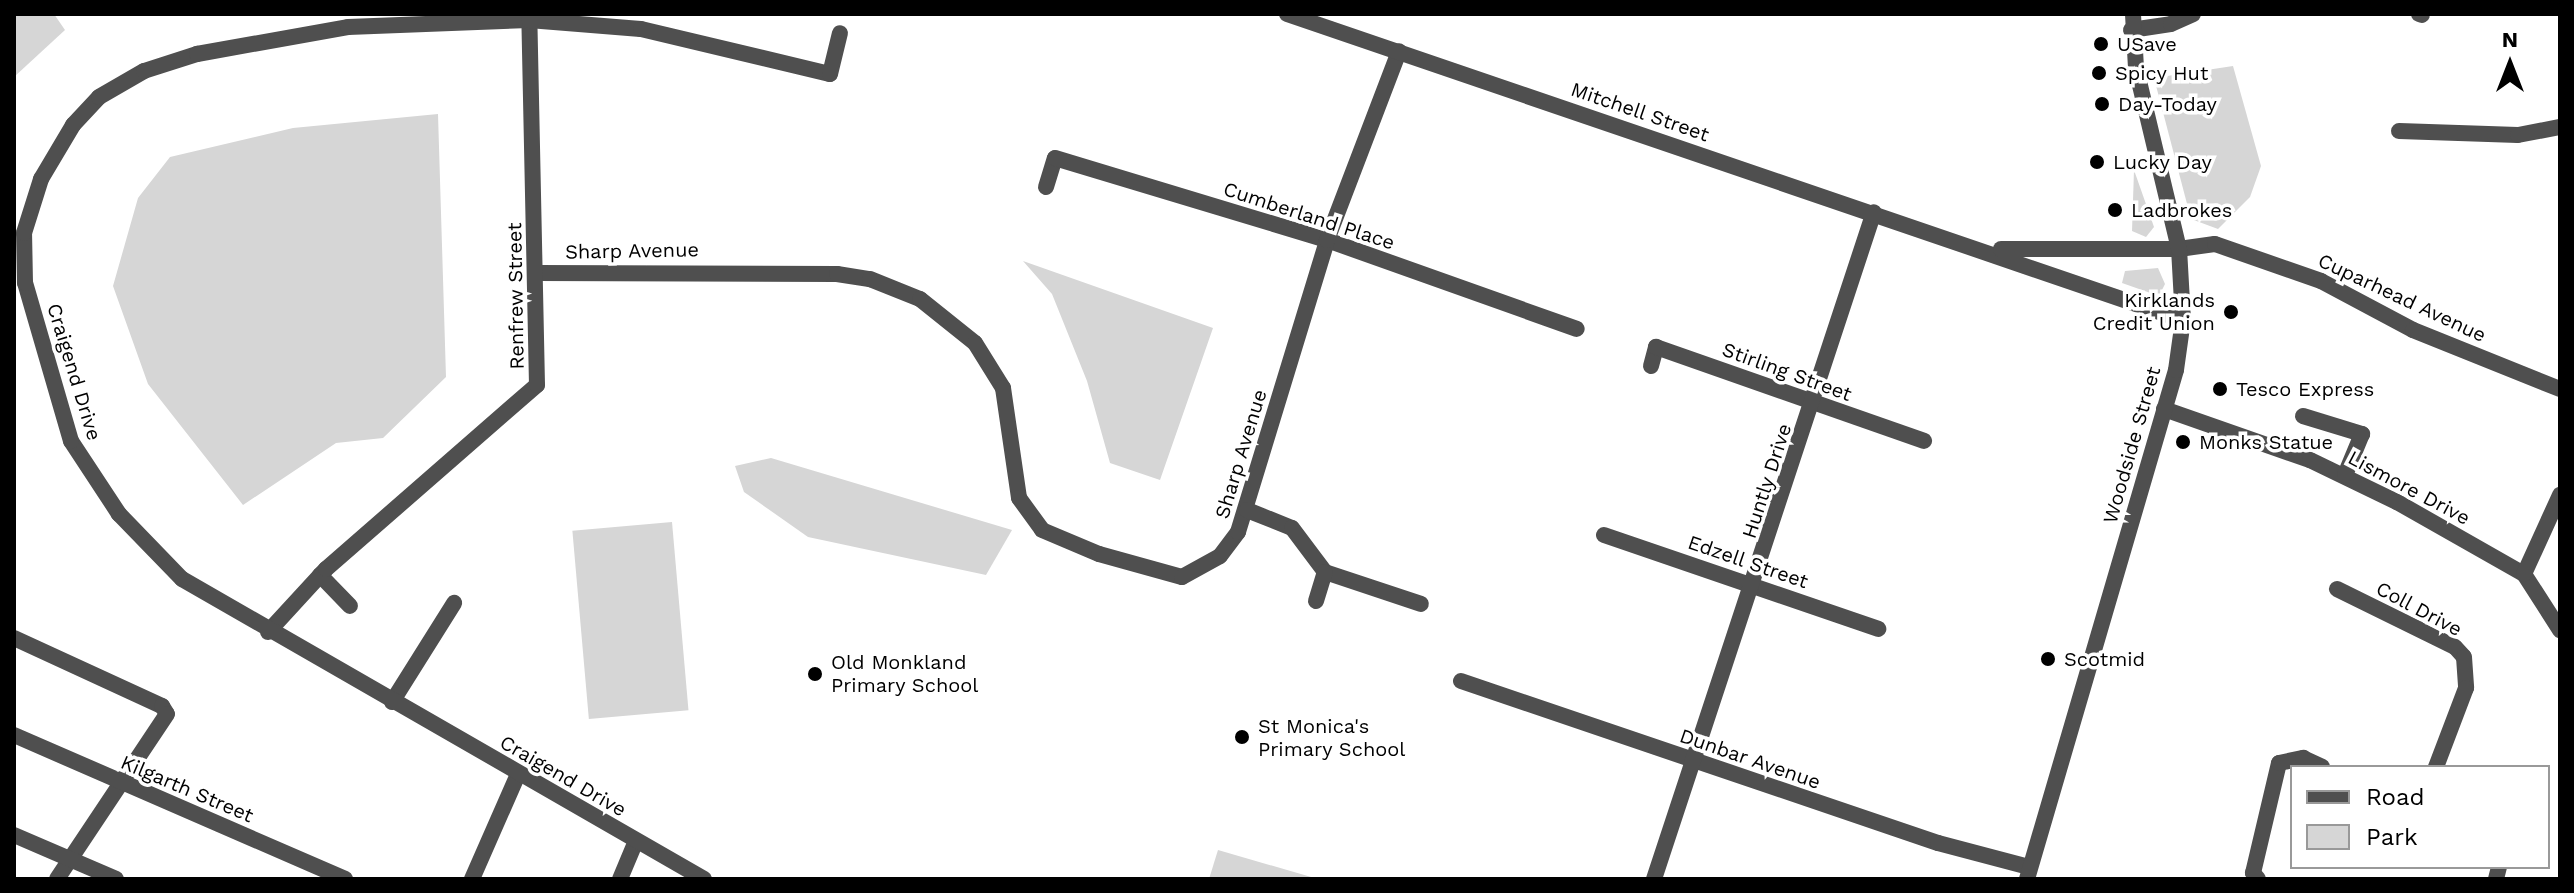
<!DOCTYPE html>
<html>
<head>
<meta charset="utf-8">
<style>
  body { margin:0 }
  #map { position:relative; width:2574px; height:893px; overflow:hidden; background:#fff; font-family:"Work Sans",sans-serif }
  div>[style] { position:absolute }
  .green>* { inset:0; background:#d6d6d6; transform-origin:0 0 }
  .minor>* { height:16px; margin:-8px; padding:0 8px; transform-origin:8px; border-radius:8px; background:#4f4f4f }
  .tertiary>* { height:16px; margin:-8px; padding:0 8px; transform-origin:8px; border-radius:8px; background:#4f4f4f }
  .dots>* { width:22px; height:22px; translate:-50% -50%; box-sizing:border-box; border:4px solid #fff; border-radius:50% }
  span { translate:-50% -50%; white-space:nowrap; text-align:center; line-height:1.15; -webkit-text-stroke:7px #fff; paint-order:stroke }
  .poi-label { font-size:20px; color:#000 }
  .left { translate:0 -50%; text-align:left }
  .right { translate:-100% -50%; text-align:right }
  .street-label { font-size:20px; color:#000 }
  .frame { position:absolute; inset:0; border:16px solid #000; pointer-events:none }
  .legend { position:absolute; left:2290px; top:765px; width:260px; height:104px; box-sizing:border-box; background:#fff; border:2px solid #999; margin:0; padding:10px 14px; list-style:none; font-size:24px; color:#000 }
  .legend li { display:flex; align-items:center; gap:16px; height:40px }
  .legend b { width:40px; border:2px solid #999 }
  .north { position:absolute; left:2470px; top:24px; width:80px; height:80px; -webkit-text-stroke:6px #fff; paint-order:stroke; rotate:0deg; font-size:22px; font-weight:700; line-height:32px; text-align:center; color:#000 }
  .north::after { content:''; display:block; margin:auto; width:28px; height:36px; background:#000; clip-path:polygon(50% 0,100% 100%,50% 72%,0 100%) }
</style>
</head>
<body>
<div id="map">
  <div class="green">
    <i style="clip-path:polygon(14px 14px,54px 14px,65px 30px,14px 77px)"></i>
    <i style="clip-path:polygon(2233px 66px,2261px 166px,2250px 197px,2218px 229px,2191px 219px,2154px 78px)"></i>
    <i style="clip-path:polygon(438px 114px,446px 377px,383px 438px,336px 443px,243px 505px,148px 384px,113px 286px,138px 198px,170px 157px,293px 128px)"></i>
    <i style="clip-path:polygon(2134px 170px,2154px 227px,2146px 237px,2132px 231px)"></i>
    <i style="clip-path:polygon(1023px 261px,1213px 328px,1160px 480px,1110px 463px,1087px 381px,1052px 294px)"></i>
    <i style="clip-path:polygon(2158px 268px,2165px 284px,2159px 296px,2122px 283px,2125px 271px)"></i>
    <i style="clip-path:polygon(771px 458px,1012px 530px,986px 575px,808px 537px,744px 492px,735px 466px)"></i>
    <i style="left:672px;top:522px;width:189px;height:100px;rotate:85deg"></i>
    <i style="clip-path:polygon(1218px 850px,1318px 879px,1209px 879px)"></i>
  </div>
  <div class="minor">
    <i style="left:2419px;top:14px;width:3px;rotate:18deg"></i>
    <i style="left:2131px;top:30px;width:40px;rotate:-8.5deg"></i>
    <i style="left:2171px;top:24px;width:24px;rotate:-24deg"></i>
    <i style="left:2399px;top:131px;width:119px;rotate:1.9deg"></i>
    <i style="left:2518px;top:135px;width:43px;rotate:-10.8deg"></i>
    <i style="left:1046px;top:187px;width:30px;rotate:-73deg"></i>
    <i style="left:1055px;top:158px;width:284px;rotate:16.8deg"></i>
    <i style="left:1327px;top:240px;width:265px;rotate:19.6deg"></i>
    <i style="left:2179px;top:249px;width:36px;rotate:-8deg"></i>
    <i style="left:2215px;top:244px;width:112px;rotate:19.2deg"></i>
    <i style="left:2321px;top:281px;width:104px;rotate:28deg"></i>
    <i style="left:2413px;top:330px;width:158px;rotate:21.9deg"></i>
    <i style="left:537px;top:273px;width:300px;rotate:0.2deg"></i>
    <i style="left:837px;top:274px;width:33px;rotate:9deg"></i>
    <i style="left:870px;top:279px;width:54px;rotate:21.8deg"></i>
    <i style="left:920px;top:299px;width:70px;rotate:38.7deg"></i>
    <i style="left:975px;top:343px;width:53px;rotate:58.1deg"></i>
    <i style="left:1003px;top:388px;width:111px;rotate:81.7deg"></i>
    <i style="left:1019px;top:498px;width:39px;rotate:54deg"></i>
    <i style="left:1042px;top:530px;width:62px;rotate:22.8deg"></i>
    <i style="left:1099px;top:554px;width:86px;rotate:15.5deg"></i>
    <i style="left:1182px;top:577px;width:43px;rotate:-28.9deg"></i>
    <i style="left:1220px;top:556px;width:30px;rotate:-53deg"></i>
    <i style="left:1238px;top:532px;width:305px;rotate:-73deg"></i>
    <i style="left:1327px;top:240px;width:202px;rotate:-69.1deg"></i>
    <i style="left:1651px;top:366px;width:20px;rotate:-75deg"></i>
    <i style="left:1656px;top:347px;width:284px;rotate:19.3deg"></i>
    <i style="left:2164px;top:409px;width:155px;rotate:19.3deg"></i>
    <i style="left:2310px;top:460px;width:97px;rotate:25.8deg"></i>
    <i style="left:2397px;top:502px;width:146px;rotate:29.6deg"></i>
    <i style="left:2524px;top:574px;width:67px;rotate:57.3deg"></i>
    <i style="left:2303px;top:416px;width:62px;rotate:17deg"></i>
    <i style="left:2362px;top:434px;width:44px;rotate:112.5deg"></i>
    <i style="left:1247px;top:510px;width:48px;rotate:21.8deg"></i>
    <i style="left:1292px;top:528px;width:55px;rotate:53.1deg"></i>
    <i style="left:1325px;top:572px;width:101px;rotate:18.4deg"></i>
    <i style="left:1604px;top:535px;width:290px;rotate:18.9deg"></i>
    <i style="left:2524px;top:574px;width:87px;rotate:-65.5deg"></i>
    <i style="left:320px;top:575px;width:43px;rotate:45.9deg"></i>
    <i style="left:2337px;top:589px;width:131px;rotate:26.2deg"></i>
    <i style="left:2455px;top:647px;width:13px;rotate:48deg"></i>
    <i style="left:2464px;top:657px;width:31px;rotate:86deg"></i>
    <i style="left:2466px;top:688px;width:85px;rotate:110.8deg"></i>
    <i style="left:1316px;top:601px;width:30px;rotate:-73deg"></i>
    <i style="left:268px;top:632px;width:86px;rotate:-47.4deg"></i>
    <i style="left:326px;top:569px;width:280px;rotate:-41.1deg"></i>
    <i style="left:537px;top:385px;width:371px;rotate:-91.2deg"></i>
    <i style="left:14px;top:638px;width:163px;rotate:24.7deg"></i>
    <i style="left:162px;top:706px;width:9px;rotate:58deg"></i>
    <i style="left:167px;top:714px;width:198px;rotate:123.7deg"></i>
    <i style="left:1461px;top:681px;width:504px;rotate:18.76deg"></i>
    <i style="left:1938px;top:843px;width:94px;rotate:14.8deg"></i>
    <i style="left:392px;top:702px;width:117px;rotate:-57.9deg"></i>
    <i style="left:14px;top:735px;width:361px;rotate:23.5deg"></i>
    <i style="left:14px;top:835px;width:111px;rotate:23.3deg"></i>
    <i style="left:472px;top:879px;width:115px;rotate:-66.3deg"></i>
    <i style="left:620px;top:879px;width:41px;rotate:-67.2deg"></i>
    <i style="left:704px;top:879px;width:602px;rotate:-150.11deg"></i>
    <i style="left:182px;top:579px;width:91px;rotate:-134.1deg"></i>
    <i style="left:119px;top:514px;width:87px;rotate:-123.3deg"></i>
    <i style="left:71px;top:441px;width:165px;rotate:-106.2deg"></i>
    <i style="left:25px;top:283px;width:50px;rotate:-91.1deg"></i>
    <i style="left:24px;top:233px;width:57px;rotate:-72.5deg"></i>
    <i style="left:41px;top:179px;width:63px;rotate:-59.3deg"></i>
    <i style="left:73px;top:125px;width:38px;rotate:-47deg"></i>
    <i style="left:99px;top:97px;width:52px;rotate:-30deg"></i>
    <i style="left:144px;top:71px;width:56px;rotate:-17.8deg"></i>
    <i style="left:197px;top:54px;width:153px;rotate:-10.1deg"></i>
    <i style="left:348px;top:27px;width:181px;rotate:-2.2deg"></i>
    <i style="left:529px;top:20px;width:112px;rotate:4.6deg"></i>
    <i style="left:641px;top:29px;width:194px;rotate:13.4deg"></i>
    <i style="left:830px;top:74px;width:42px;rotate:-76.3deg"></i>
    <i style="left:1654px;top:879px;width:702px;rotate:-71.75deg"></i>
    <i style="left:2258px;top:879px;width:8px;rotate:-130deg"></i>
    <i style="left:2253px;top:873px;width:113px;rotate:-76.7deg"></i>
    <i style="left:2279px;top:763px;width:25px;rotate:-12deg"></i>
    <i style="left:2303px;top:758px;width:21px;rotate:25deg"></i>
    <i style="left:2496px;top:879px;width:12px;rotate:-76deg"></i>
  </div>
  <div class="tertiary">
    <i style="left:1287px;top:14px;width:947px;rotate:18.86deg"></i>
    <i style="left:2001px;top:249px;width:178px"></i>
    <i style="left:2027px;top:879px;width:530px;rotate:-73.68deg"></i>
    <i style="left:2176px;top:370px;width:50px;rotate:-82deg"></i>
    <i style="left:2183px;top:320px;width:71px;rotate:-93.2deg"></i>
    <i style="left:2179px;top:249px;width:186px;rotate:-103.4deg"></i>
    <i style="left:2136px;top:68px;width:54px;rotate:-93.2deg"></i>
  </div>
  <div class="dots">
    <i style="left:2101px;top:44px;background:#000"></i>
    <i style="left:2099px;top:73px;background:#000"></i>
    <i style="left:2102px;top:104px;background:#000"></i>
    <i style="left:2097px;top:162px;background:#000"></i>
    <i style="left:2115px;top:210px;background:#000"></i>
    <i style="left:2231px;top:312px;background:#000"></i>
    <i style="left:2220px;top:389px;background:#000"></i>
    <i style="left:2183px;top:442px;background:#000"></i>
    <i style="left:2048px;top:659px;background:#000"></i>
    <i style="left:815px;top:674px;background:#000"></i>
    <i style="left:1242px;top:737px;background:#000"></i>
  </div>
  <div class="poi-label">
    <span class="left" style="left:2117px;top:44px">USave</span>
    <span class="left" style="left:2115px;top:73px">Spicy Hut</span>
    <span class="left" style="left:2118px;top:104px">Day-Today</span>
    <span class="left" style="left:2113px;top:162px">Lucky Day</span>
    <span class="left" style="left:2131px;top:210px">Ladbrokes</span>
    <span class="right" style="left:2215px;top:312px">Kirklands<br>Credit Union</span>
    <span class="left" style="left:2236px;top:389px">Tesco Express</span>
    <span class="left" style="left:2199px;top:442px">Monks Statue</span>
    <span class="left" style="left:2064px;top:659px">Scotmid</span>
    <span class="left" style="left:831px;top:674px">Old Monkland<br>Primary School</span>
    <span class="left" style="left:1258px;top:738px">St Monica's<br>Primary School</span>
  </div>
  <div class="street-label">
    <span style="left:1640px;top:112px;rotate:19deg">Mitchell Street</span>
    <span style="left:1309px;top:216px;rotate:18deg">Cumberland Place</span>
    <span style="left:632px;top:251px;rotate:-1deg">Sharp Avenue</span>
    <span style="left:516px;top:296px;rotate:-91deg">Renfrew Street</span>
    <span style="left:2402px;top:298px;rotate:25deg">Cuparhead Avenue</span>
    <span style="left:74px;top:372px;rotate:73deg">Craigend Drive</span>
    <span style="left:1787px;top:372px;rotate:20deg">Stirling Street</span>
    <span style="left:2132px;top:445px;rotate:-74deg">Woodside Street</span>
    <span style="left:1241px;top:454px;rotate:-73deg">Sharp Avenue</span>
    <span style="left:1767px;top:481px;rotate:-72deg">Huntly Drive</span>
    <span style="left:2409px;top:488px;rotate:28deg">Lismore Drive</span>
    <span style="left:1748px;top:562px;rotate:19deg">Edzell Street</span>
    <span style="left:2419px;top:609px;rotate:28deg">Coll Drive</span>
    <span style="left:1750px;top:759px;rotate:19deg">Dunbar Avenue</span>
    <span style="left:563px;top:776px;rotate:30deg">Craigend Drive</span>
    <span style="left:187px;top:789px;rotate:23deg">Kilgarth Street</span>
  </div>
  <div class="frame"></div>
  <ul class="legend">
  <li><b style="height:10px;background:#4f4f4f"></b>Road</li>
  <li><b style="height:22px;background:#d6d6d6"></b>Park</li>
  </ul>
  <div class="north">N</div>
</div>
</body>
</html>
